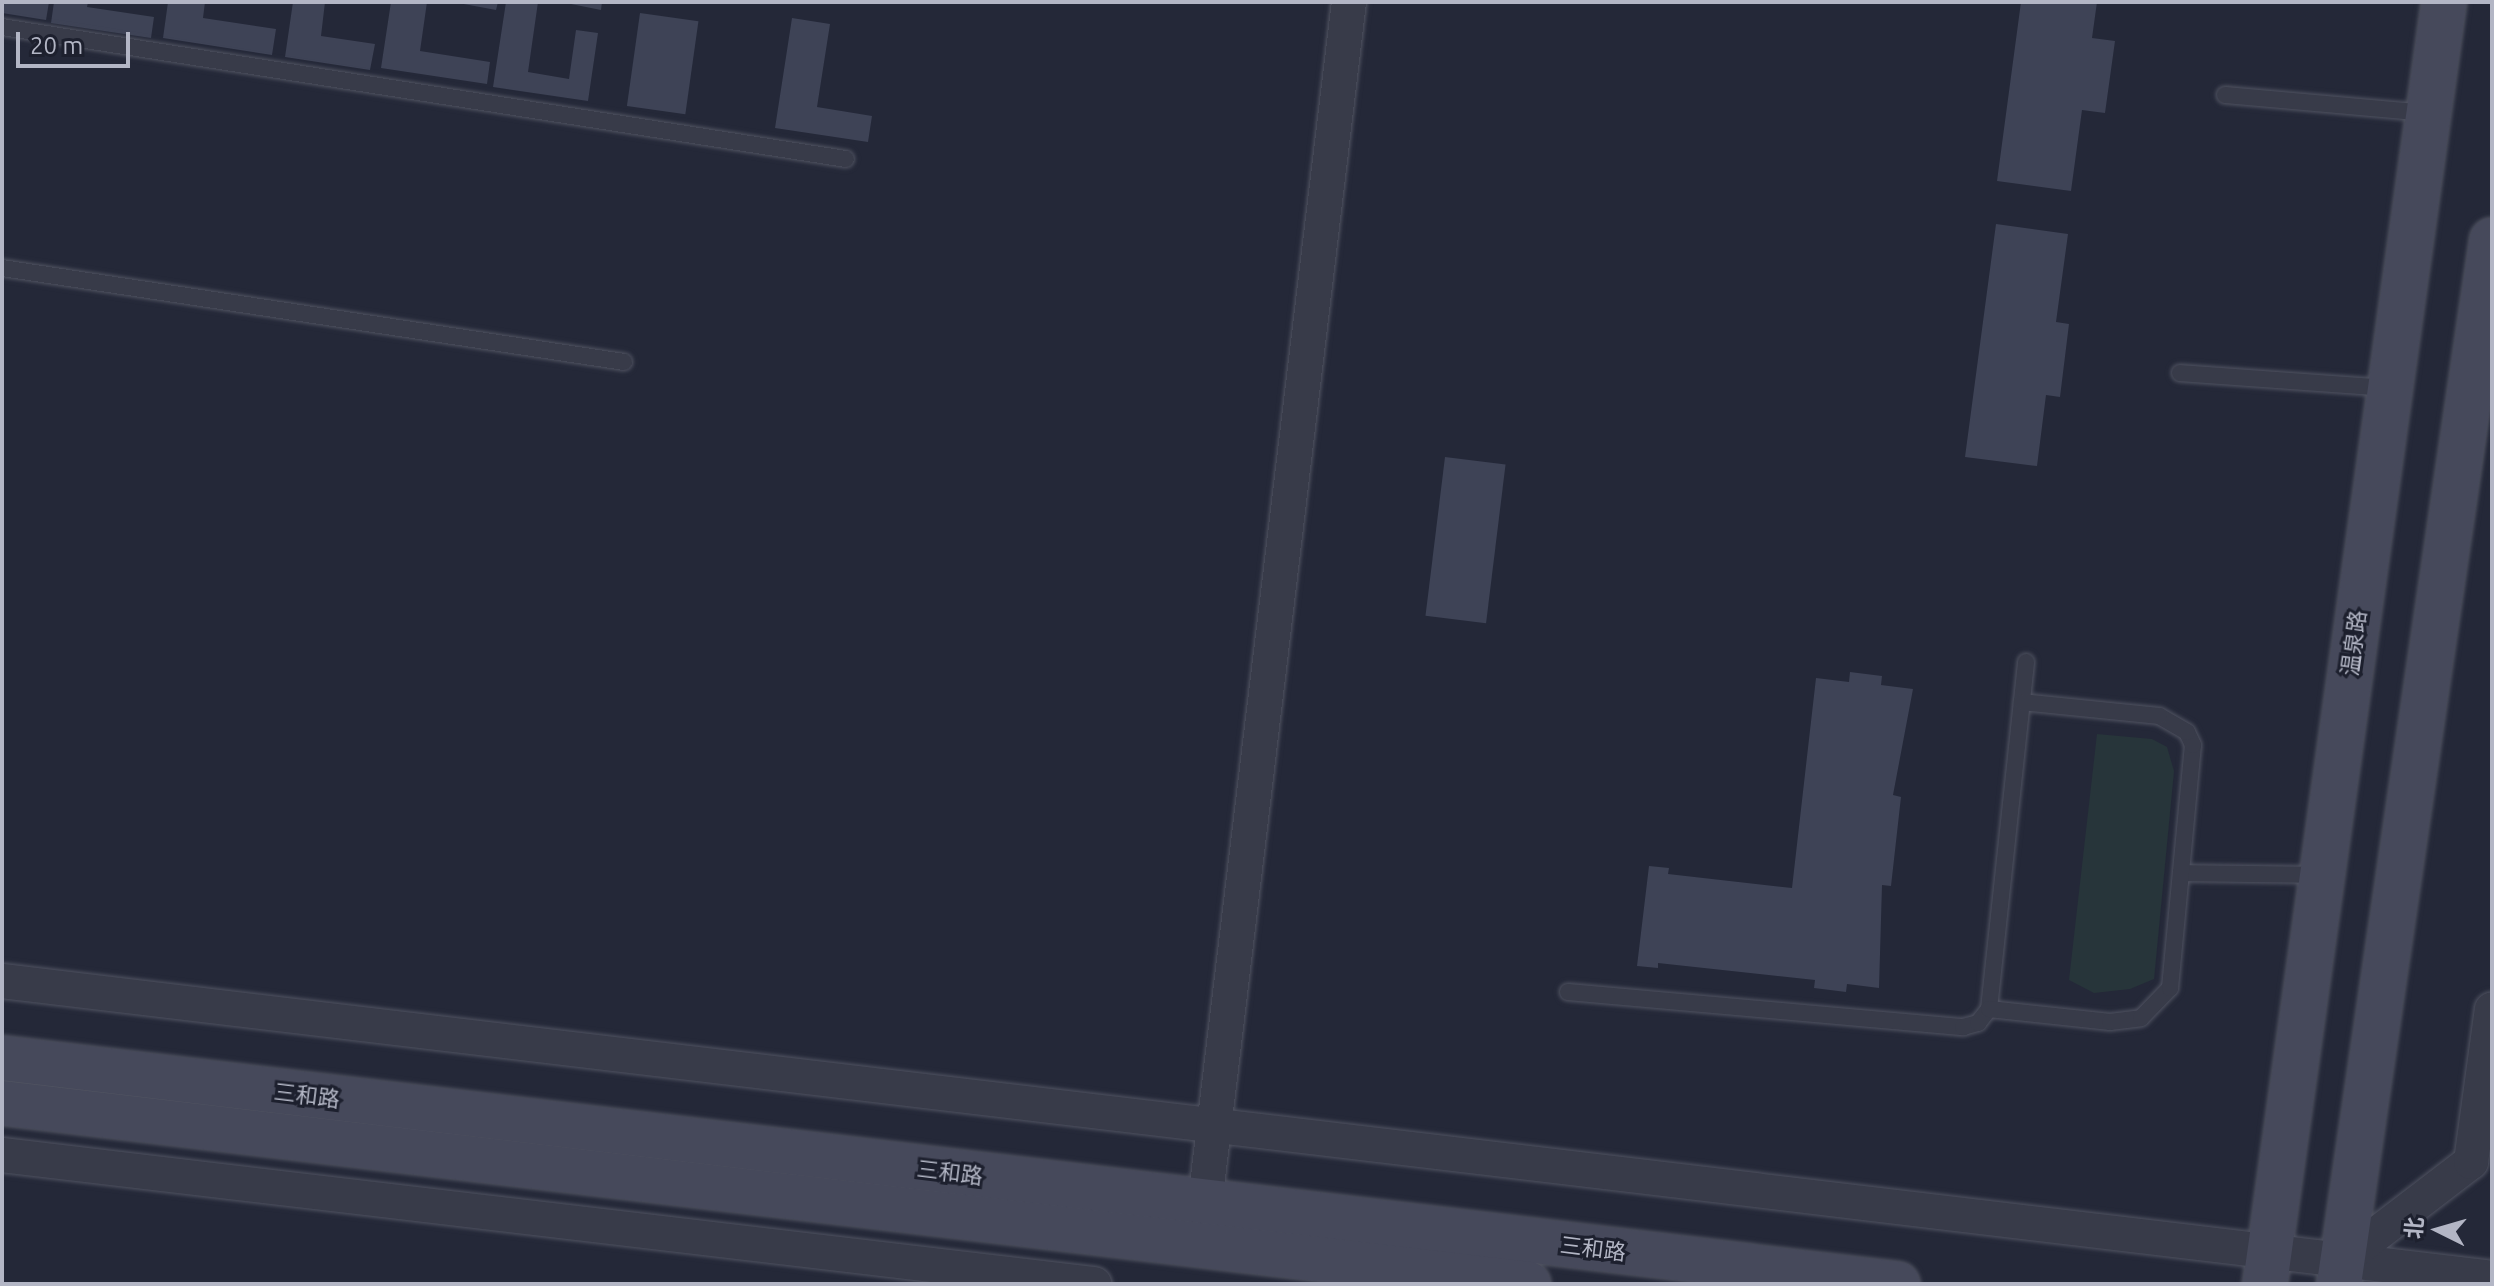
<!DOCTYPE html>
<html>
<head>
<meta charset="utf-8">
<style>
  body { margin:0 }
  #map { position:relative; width:2494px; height:1286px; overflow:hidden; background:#242838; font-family:Ubuntu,"Noto Sans SC",sans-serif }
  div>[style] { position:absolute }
  .green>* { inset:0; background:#27353a }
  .building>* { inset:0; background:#3e4356; transform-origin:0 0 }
  .roads { filter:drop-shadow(0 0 2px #505361) drop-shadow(0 0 2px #505361) }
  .service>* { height:16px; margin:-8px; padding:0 8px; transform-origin:8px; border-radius:8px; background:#383b49 }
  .minor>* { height:34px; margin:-17px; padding:0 17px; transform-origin:17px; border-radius:17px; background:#383b49 }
  .secondary>* { height:44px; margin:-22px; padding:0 22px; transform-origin:22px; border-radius:22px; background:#46495b }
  span { translate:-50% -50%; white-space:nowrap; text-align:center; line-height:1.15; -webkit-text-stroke:6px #1d202e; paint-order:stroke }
  .street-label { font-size:22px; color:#b3b6c5 }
  .frame { position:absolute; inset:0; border:4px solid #b3b6c5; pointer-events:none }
  .north { position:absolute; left:2398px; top:1190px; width:80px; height:80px; -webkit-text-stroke:6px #1d202e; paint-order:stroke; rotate:275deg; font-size:22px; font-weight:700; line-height:32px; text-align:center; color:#b3b6c5 }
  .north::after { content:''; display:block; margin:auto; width:28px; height:36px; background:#b3b6c5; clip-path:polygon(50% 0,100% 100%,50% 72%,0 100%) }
  .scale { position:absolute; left:16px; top:32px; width:114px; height:36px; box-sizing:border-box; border:4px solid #b3b6c5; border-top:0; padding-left:10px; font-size:24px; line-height:28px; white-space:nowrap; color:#b3b6c5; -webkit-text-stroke:6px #1d202e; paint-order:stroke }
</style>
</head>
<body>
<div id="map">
  <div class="green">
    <i style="clip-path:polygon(2097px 734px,2152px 739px,2167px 747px,2174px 771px,2154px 979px,2130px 989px,2094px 993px,2069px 980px)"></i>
  </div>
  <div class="building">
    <i style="clip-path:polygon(2px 2px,49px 2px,46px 20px,2px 13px)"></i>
    <i style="clip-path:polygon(54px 2px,88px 2px,87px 7px,154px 17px,151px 38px,51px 23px)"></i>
    <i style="clip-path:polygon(168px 2px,205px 2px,203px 18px,276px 29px,272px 55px,163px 38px)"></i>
    <i style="clip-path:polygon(293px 2px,325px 2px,321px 36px,375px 44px,370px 70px,285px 57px)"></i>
    <i style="clip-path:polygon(391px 2px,427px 2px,420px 51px,490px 62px,487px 84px,381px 68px)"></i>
    <i style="clip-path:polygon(453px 2px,498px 2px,496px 10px)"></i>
    <i style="clip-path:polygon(506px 2px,538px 2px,528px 72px,569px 79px,576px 30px,598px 33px,588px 101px,493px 87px)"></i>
    <i style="clip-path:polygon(561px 2px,602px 2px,601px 10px)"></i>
    <i style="clip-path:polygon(2021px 2px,2097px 2px,2092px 38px,2115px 41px,2105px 113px,2082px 110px,2071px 191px,1997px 181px)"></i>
    <i style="left:640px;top:13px;width:59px;height:94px;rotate:8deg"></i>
    <i style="clip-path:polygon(792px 18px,830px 24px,817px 107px,872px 116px,868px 142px,775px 128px)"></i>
    <i style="clip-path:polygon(1996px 224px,2068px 234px,2056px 322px,2069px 324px,2060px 397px,2046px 395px,2037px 466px,1965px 457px)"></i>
    <i style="left:1445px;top:457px;width:61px;height:160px;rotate:7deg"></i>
    <i style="clip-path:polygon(1850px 672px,1882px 676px,1881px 685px,1913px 689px,1893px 795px,1901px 797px,1891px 886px,1882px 885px,1879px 988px,1847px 984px,1846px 992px,1814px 988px,1815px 980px,1658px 963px,1658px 968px,1637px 966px,1649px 866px,1669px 868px,1668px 874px,1792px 888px,1816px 678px,1849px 682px)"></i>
  </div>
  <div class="roads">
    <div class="service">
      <i style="left:2px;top:27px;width:854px;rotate:8.89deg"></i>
      <i style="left:2225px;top:95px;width:203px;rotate:5.1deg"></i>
      <i style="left:2px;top:268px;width:629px;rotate:8.59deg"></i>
      <i style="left:2180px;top:373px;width:211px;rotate:4.1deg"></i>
      <i style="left:2181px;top:873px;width:139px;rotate:0.8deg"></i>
      <i style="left:1568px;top:992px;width:397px;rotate:5.1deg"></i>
      <i style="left:1963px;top:1027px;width:16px;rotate:-15deg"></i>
      <i style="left:1978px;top:1023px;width:18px;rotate:-52deg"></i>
      <i style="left:1989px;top:1009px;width:349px;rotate:-83.9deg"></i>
      <i style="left:1989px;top:1009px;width:122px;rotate:6.1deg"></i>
      <i style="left:2110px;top:1022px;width:31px;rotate:-7deg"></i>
      <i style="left:2141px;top:1018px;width:42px;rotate:-46deg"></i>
      <i style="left:2170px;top:988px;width:244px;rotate:-84.6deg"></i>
      <i style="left:2193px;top:745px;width:14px;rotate:-115deg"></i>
      <i style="left:2187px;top:732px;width:32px;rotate:-150deg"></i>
      <i style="left:2159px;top:716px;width:138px;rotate:-174.2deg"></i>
    </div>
    <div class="minor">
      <i style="left:2px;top:981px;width:2508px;rotate:6.8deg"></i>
      <i style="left:2px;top:1155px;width:1100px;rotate:6.74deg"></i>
      <i style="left:1205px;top:1202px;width:1209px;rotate:-83.16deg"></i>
      <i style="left:2344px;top:1259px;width:160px;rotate:-37.4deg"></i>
      <i style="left:2471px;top:1162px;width:154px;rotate:-82.2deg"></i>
    </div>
    <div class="secondary">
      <i style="left:2px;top:1058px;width:1909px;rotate:6.8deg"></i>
      <i style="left:2px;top:1103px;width:1537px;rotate:6.76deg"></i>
      <i style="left:2265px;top:1284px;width:1294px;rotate:-82.05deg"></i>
      <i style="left:2339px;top:1284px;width:1055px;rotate:-81.66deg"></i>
    </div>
  </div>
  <div class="street-label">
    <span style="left:2353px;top:643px;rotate:-82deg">温泉路</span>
    <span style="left:307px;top:1095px;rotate:7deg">三和路</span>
    <span style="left:950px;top:1172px;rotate:7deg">三和路</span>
    <span style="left:1593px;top:1248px;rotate:7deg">三和路</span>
  </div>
  <div class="frame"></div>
  <div class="north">北</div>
  <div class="scale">20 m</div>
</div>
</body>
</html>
